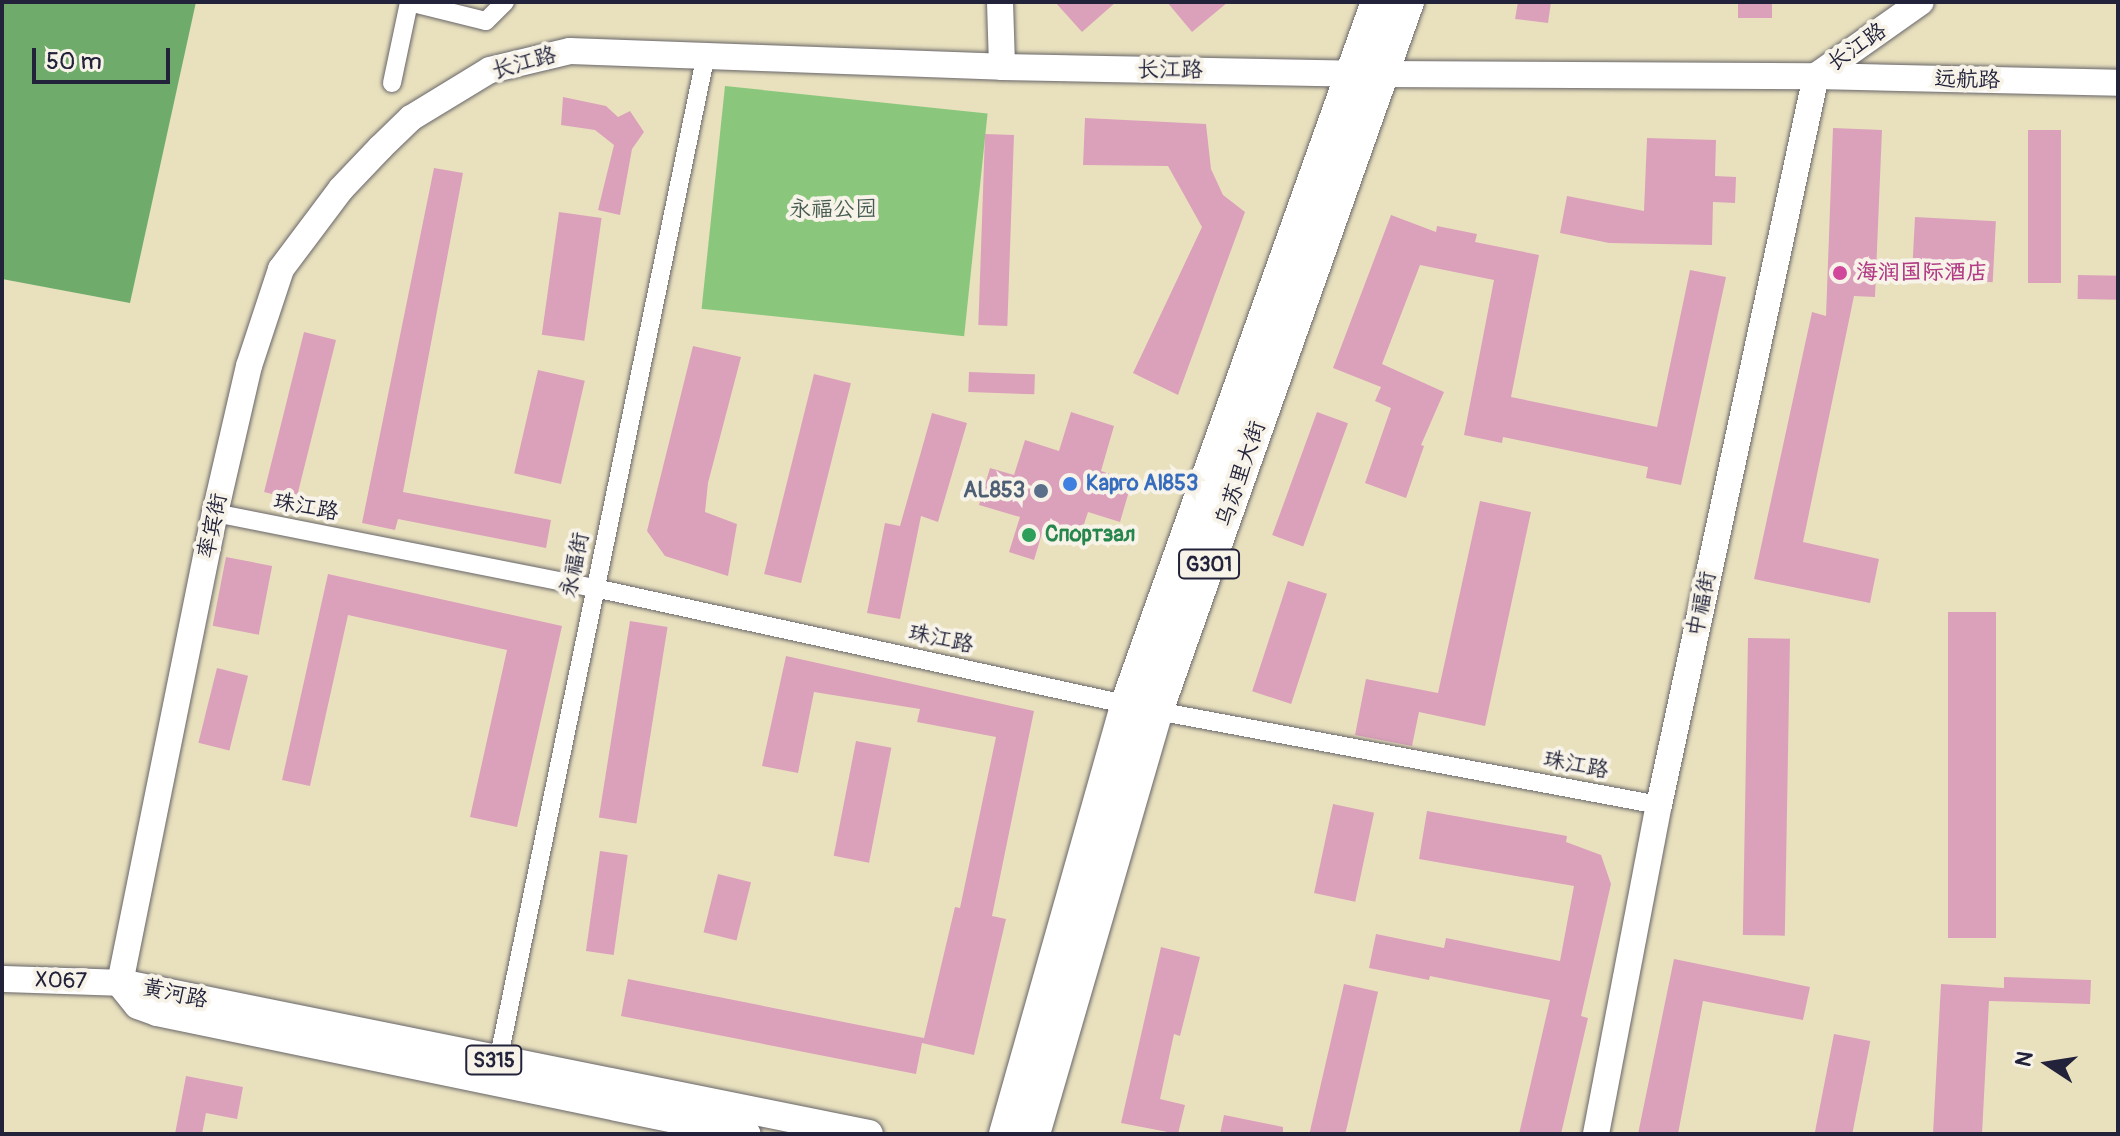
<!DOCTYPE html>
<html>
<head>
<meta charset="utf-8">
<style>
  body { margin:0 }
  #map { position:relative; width:2120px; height:1136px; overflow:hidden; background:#e9e1be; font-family:Pangolin,"LXGW WenKai TC",sans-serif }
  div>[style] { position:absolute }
  .green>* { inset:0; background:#8ac77d; transform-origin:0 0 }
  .forest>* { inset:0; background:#6fac6c }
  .building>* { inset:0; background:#dba1bb; transform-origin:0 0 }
  .roads { filter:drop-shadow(0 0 2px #686569) drop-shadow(0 0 2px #686569) }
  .street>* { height:18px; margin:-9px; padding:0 9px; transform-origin:9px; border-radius:9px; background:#fff }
  .secondary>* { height:26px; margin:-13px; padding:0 13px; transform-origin:13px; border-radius:13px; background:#fff }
  .primary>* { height:28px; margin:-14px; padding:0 14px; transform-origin:14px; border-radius:14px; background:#fff }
  .highway>* { height:32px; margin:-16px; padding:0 16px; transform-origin:16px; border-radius:16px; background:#fff }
  .dots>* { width:22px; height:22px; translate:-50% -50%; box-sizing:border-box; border:4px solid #f7f3e8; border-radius:50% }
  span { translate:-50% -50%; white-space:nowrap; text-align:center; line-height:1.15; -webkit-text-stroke:8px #f7f3e8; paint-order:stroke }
  .shield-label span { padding:2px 6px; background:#f7f3e8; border:2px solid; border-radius:6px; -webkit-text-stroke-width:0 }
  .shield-label { font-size:20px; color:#22223b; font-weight:700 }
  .street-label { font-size:22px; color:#22223b }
  .park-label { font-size:22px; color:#465c52 }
  .hotel-label { font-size:22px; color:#b23c85; font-weight:700 }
  .left { translate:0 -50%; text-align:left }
  .shop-label { font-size:22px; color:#366cbe; font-weight:700 }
  .service-label { font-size:22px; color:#4e5e75; font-weight:700 }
  .right { translate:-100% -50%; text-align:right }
  .leisure-label { font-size:22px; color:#27864d; font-weight:700 }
  .frame { position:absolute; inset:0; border:4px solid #22223b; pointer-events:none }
  .north { position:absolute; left:2008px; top:1024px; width:80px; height:80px; -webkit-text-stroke:6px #f7f3e8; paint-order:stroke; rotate:282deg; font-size:22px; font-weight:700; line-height:32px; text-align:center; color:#22223b }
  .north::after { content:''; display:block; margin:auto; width:28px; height:36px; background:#22223b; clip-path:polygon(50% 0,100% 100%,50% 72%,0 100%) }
  .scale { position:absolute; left:32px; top:48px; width:138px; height:36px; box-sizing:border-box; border:4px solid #22223b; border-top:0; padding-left:10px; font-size:24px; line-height:28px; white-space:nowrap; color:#22223b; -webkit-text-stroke:6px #f7f3e8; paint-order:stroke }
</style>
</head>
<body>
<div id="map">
  <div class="green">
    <i style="left:725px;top:86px;width:264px;height:224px;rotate:6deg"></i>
  </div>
  <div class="forest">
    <i style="clip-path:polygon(2px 2px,196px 2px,130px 303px,2px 279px)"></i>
  </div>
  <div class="building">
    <i style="clip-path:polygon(1055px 2px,1116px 2px,1082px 32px)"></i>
    <i style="clip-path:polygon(1167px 2px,1228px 2px,1192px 32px)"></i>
    <i style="clip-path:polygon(1518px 2px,1551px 2px,1548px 23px,1515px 19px)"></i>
    <i style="left:1738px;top:2px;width:34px;height:16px"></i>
    <i style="clip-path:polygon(563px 97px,606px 106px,618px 117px,630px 111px,644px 132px,632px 149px,620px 215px,598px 210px,614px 145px,595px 130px,561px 125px)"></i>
    <i style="clip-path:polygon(1085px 118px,1206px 124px,1211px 169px,1223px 195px,1245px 212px,1178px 395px,1133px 373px,1202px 227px,1168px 166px,1083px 165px)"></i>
    <i style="clip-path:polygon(1833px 128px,1882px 130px,1875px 297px,1854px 296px,1803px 542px,1879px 559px,1870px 603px,1754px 579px,1812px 312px,1826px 316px)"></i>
    <i style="left:2028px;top:130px;width:33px;height:153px"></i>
    <i style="left:985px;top:134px;width:29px;height:191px;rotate:2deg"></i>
    <i style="clip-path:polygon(1647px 138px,1716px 140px,1715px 176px,1736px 177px,1735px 203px,1713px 202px,1712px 245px,1609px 243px,1560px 233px,1567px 196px,1644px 211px)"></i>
    <i style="clip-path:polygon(434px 168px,463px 173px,403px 492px,551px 520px,546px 548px,398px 519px,395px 530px,362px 523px)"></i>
    <i style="left:559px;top:212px;width:43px;height:124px;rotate:8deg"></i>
    <i style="clip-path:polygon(1391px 215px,1436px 232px,1437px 226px,1477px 234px,1475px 242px,1539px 255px,1511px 397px,1657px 427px,1690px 270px,1726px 277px,1681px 485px,1646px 478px,1648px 467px,1503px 437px,1502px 443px,1464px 435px,1494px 280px,1420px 265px,1382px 364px,1444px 392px,1421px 445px,1424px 446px,1406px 498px,1365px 483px,1391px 408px,1375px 401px,1381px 387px,1333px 368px)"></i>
    <i style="left:1915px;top:217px;width:81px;height:61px;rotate:3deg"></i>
    <i style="left:2078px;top:275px;width:40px;height:24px;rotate:1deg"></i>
    <i style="left:304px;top:332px;width:33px;height:165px;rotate:14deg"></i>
    <i style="clip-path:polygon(693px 346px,741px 357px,708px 483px,705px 512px,737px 524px,728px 576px,665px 556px,647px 531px)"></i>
    <i style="left:538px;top:370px;width:48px;height:106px;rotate:13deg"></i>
    <i style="left:969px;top:372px;width:66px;height:20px;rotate:2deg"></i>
    <i style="left:814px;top:374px;width:38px;height:206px;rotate:14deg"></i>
    <i style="clip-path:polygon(1071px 412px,1114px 426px,1101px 471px,1132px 481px,1120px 522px,1088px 512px,1078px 542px,1043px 530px,1034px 560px,1009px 552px,1020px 517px,979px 505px,990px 468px,1014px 475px,1025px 440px,1059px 451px)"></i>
    <i style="left:1317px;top:412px;width:33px;height:131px;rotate:20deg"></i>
    <i style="clip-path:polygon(932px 413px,967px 423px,938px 522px,921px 516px,900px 619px,867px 613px,885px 523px,900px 526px)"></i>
    <i style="clip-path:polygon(1480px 501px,1531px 512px,1485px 726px,1419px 712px,1412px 746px,1355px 735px,1366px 679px,1438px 693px)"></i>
    <i style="left:226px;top:557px;width:47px;height:70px;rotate:11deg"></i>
    <i style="clip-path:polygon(328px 574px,562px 626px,517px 827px,470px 817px,507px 650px,348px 615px,310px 786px,282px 780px)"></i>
    <i style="left:1288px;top:581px;width:41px;height:116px;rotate:18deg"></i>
    <i style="left:1948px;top:612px;width:48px;height:326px"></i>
    <i style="left:630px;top:621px;width:38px;height:199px;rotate:9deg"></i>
    <i style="left:1748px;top:638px;width:42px;height:297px;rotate:1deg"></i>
    <i style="clip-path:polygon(786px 656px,1034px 711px,992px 916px,1006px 919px,974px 1055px,922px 1043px,916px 1074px,621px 1016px,628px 979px,924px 1038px,955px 907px,960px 908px,996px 737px,917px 722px,920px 709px,814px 692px,798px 773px,762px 766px)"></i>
    <i style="left:217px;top:668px;width:32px;height:77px;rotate:14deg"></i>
    <i style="left:856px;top:741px;width:36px;height:117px;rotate:11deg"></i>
    <i style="left:1333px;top:804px;width:42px;height:91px;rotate:12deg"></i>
    <i style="clip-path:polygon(1427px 811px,1567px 836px,1566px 842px,1601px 855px,1611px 884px,1581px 1016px,1588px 1018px,1561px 1134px,1519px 1134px,1550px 1000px,1430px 976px,1429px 980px,1369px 968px,1376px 934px,1444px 948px,1446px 938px,1560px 961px,1574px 886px,1419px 859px)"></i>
    <i style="left:600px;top:851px;width:28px;height:101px;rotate:8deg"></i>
    <i style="left:718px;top:874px;width:34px;height:60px;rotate:14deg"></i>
    <i style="clip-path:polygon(1161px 947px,1200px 957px,1180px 1036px,1174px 1034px,1160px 1099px,1185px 1105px,1178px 1134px,1121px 1123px)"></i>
    <i style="clip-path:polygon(1674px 959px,1810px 987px,1803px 1020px,1703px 1001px,1678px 1134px,1638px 1134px)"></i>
    <i style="clip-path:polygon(2004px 977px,2091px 980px,2090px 1004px,1989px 1001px,1982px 1134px,1933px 1134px,1941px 984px,2004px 988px)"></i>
    <i style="left:1344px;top:984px;width:35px;height:154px;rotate:13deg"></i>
    <i style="left:1834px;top:1034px;width:37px;height:101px;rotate:11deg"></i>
    <i style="clip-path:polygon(186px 1076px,243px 1087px,237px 1119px,206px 1113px,202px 1134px,175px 1134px)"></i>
    <i style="clip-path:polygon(1224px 1115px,1283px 1127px,1283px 1134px,1220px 1134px)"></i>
  </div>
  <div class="roads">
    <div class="street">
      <i style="left:392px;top:83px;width:83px;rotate:-78.1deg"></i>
      <i style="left:409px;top:2px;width:79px;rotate:13.9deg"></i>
      <i style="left:486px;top:21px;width:27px;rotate:-45deg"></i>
      <i style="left:215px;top:513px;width:387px;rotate:11.2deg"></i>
      <i style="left:595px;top:588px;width:575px;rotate:12.35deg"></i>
      <i style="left:1157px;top:711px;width:511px;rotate:10.61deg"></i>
      <i style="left:497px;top:1066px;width:1028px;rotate:-78.33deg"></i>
    </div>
    <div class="secondary">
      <i style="left:1000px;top:2px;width:65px;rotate:88.2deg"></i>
      <i style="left:1816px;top:76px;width:128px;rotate:-35.2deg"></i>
      <i style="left:2px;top:979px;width:118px;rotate:1.9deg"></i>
      <i style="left:120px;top:983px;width:480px;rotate:-78.6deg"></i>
      <i style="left:215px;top:513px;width:151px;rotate:-77deg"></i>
      <i style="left:249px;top:366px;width:102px;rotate:-71.7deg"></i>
      <i style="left:281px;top:269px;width:100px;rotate:-53.1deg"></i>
      <i style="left:341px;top:189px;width:57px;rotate:-46.4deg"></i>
      <i style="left:380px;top:148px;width:43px;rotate:-44.1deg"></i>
      <i style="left:411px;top:118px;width:92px;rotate:-31.3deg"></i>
      <i style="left:490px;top:70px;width:82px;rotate:-13.4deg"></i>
      <i style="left:570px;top:51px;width:432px;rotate:2.1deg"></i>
      <i style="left:1002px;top:67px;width:380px;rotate:1.1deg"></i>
      <i style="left:1382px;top:74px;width:434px;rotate:0.3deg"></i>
      <i style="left:1816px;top:76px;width:302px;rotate:1.3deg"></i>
      <i style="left:1596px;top:1134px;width:335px;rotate:-79.2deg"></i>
      <i style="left:1659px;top:805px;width:746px;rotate:-77.85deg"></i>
    </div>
    <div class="primary">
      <i style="left:120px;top:983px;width:764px;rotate:11.4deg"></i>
      <i style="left:120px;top:983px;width:28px;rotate:51deg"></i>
      <i style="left:138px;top:1005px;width:20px;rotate:20deg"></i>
      <i style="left:157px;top:1012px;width:602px;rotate:11.68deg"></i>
    </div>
    <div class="highway">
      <i style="left:1005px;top:1134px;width:446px;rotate:-74.2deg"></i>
      <i style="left:1126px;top:705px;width:746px;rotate:-70.35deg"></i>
      <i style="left:1034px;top:1134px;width:441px;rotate:-73.8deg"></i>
      <i style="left:1157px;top:711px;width:752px;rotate:-70.51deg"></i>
    </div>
  </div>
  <div class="dots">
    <i style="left:1840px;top:273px;background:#d1479c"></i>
    <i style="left:1070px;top:484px;background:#3f7fe0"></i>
    <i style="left:1041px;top:491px;background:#5c6f8a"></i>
    <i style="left:1029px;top:535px;background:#2e9e5b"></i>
  </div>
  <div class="shield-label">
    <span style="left:1209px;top:564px">G301</span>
    <span style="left:494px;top:1060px">S315</span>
  </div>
  <div class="street-label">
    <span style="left:1857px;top:47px;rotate:-35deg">长江路</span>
    <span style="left:524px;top:63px;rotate:-15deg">长江路</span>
    <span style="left:1170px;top:70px;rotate:1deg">长江路</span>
    <span style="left:1967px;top:80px;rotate:1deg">远航路</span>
    <span style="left:1241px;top:474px;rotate:-71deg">乌苏里大街</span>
    <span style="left:306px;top:507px;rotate:11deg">珠江路</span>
    <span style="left:213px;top:526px;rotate:-78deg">率宾街</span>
    <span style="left:575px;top:565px;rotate:-78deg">永福街</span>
    <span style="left:1702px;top:604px;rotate:-78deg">中福街</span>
    <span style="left:941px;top:639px;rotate:12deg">珠江路</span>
    <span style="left:1576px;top:765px;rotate:11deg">珠江路</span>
    <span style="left:61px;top:981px;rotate:2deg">X067</span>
    <span style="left:175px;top:994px;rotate:12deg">黄河路</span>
  </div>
  <div class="park-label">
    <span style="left:833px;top:210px">永福公园</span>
  </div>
  <div class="hotel-label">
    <span class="left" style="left:1856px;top:273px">海润国际酒店</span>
  </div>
  <div class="shop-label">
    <span class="left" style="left:1086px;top:484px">Карго Al853</span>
  </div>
  <div class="service-label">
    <span class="right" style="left:1025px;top:491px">AL853</span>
  </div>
  <div class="leisure-label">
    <span class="left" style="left:1045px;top:535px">Спортзал</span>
  </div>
  <div class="frame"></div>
  <div class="north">N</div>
  <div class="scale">50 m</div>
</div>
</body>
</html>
